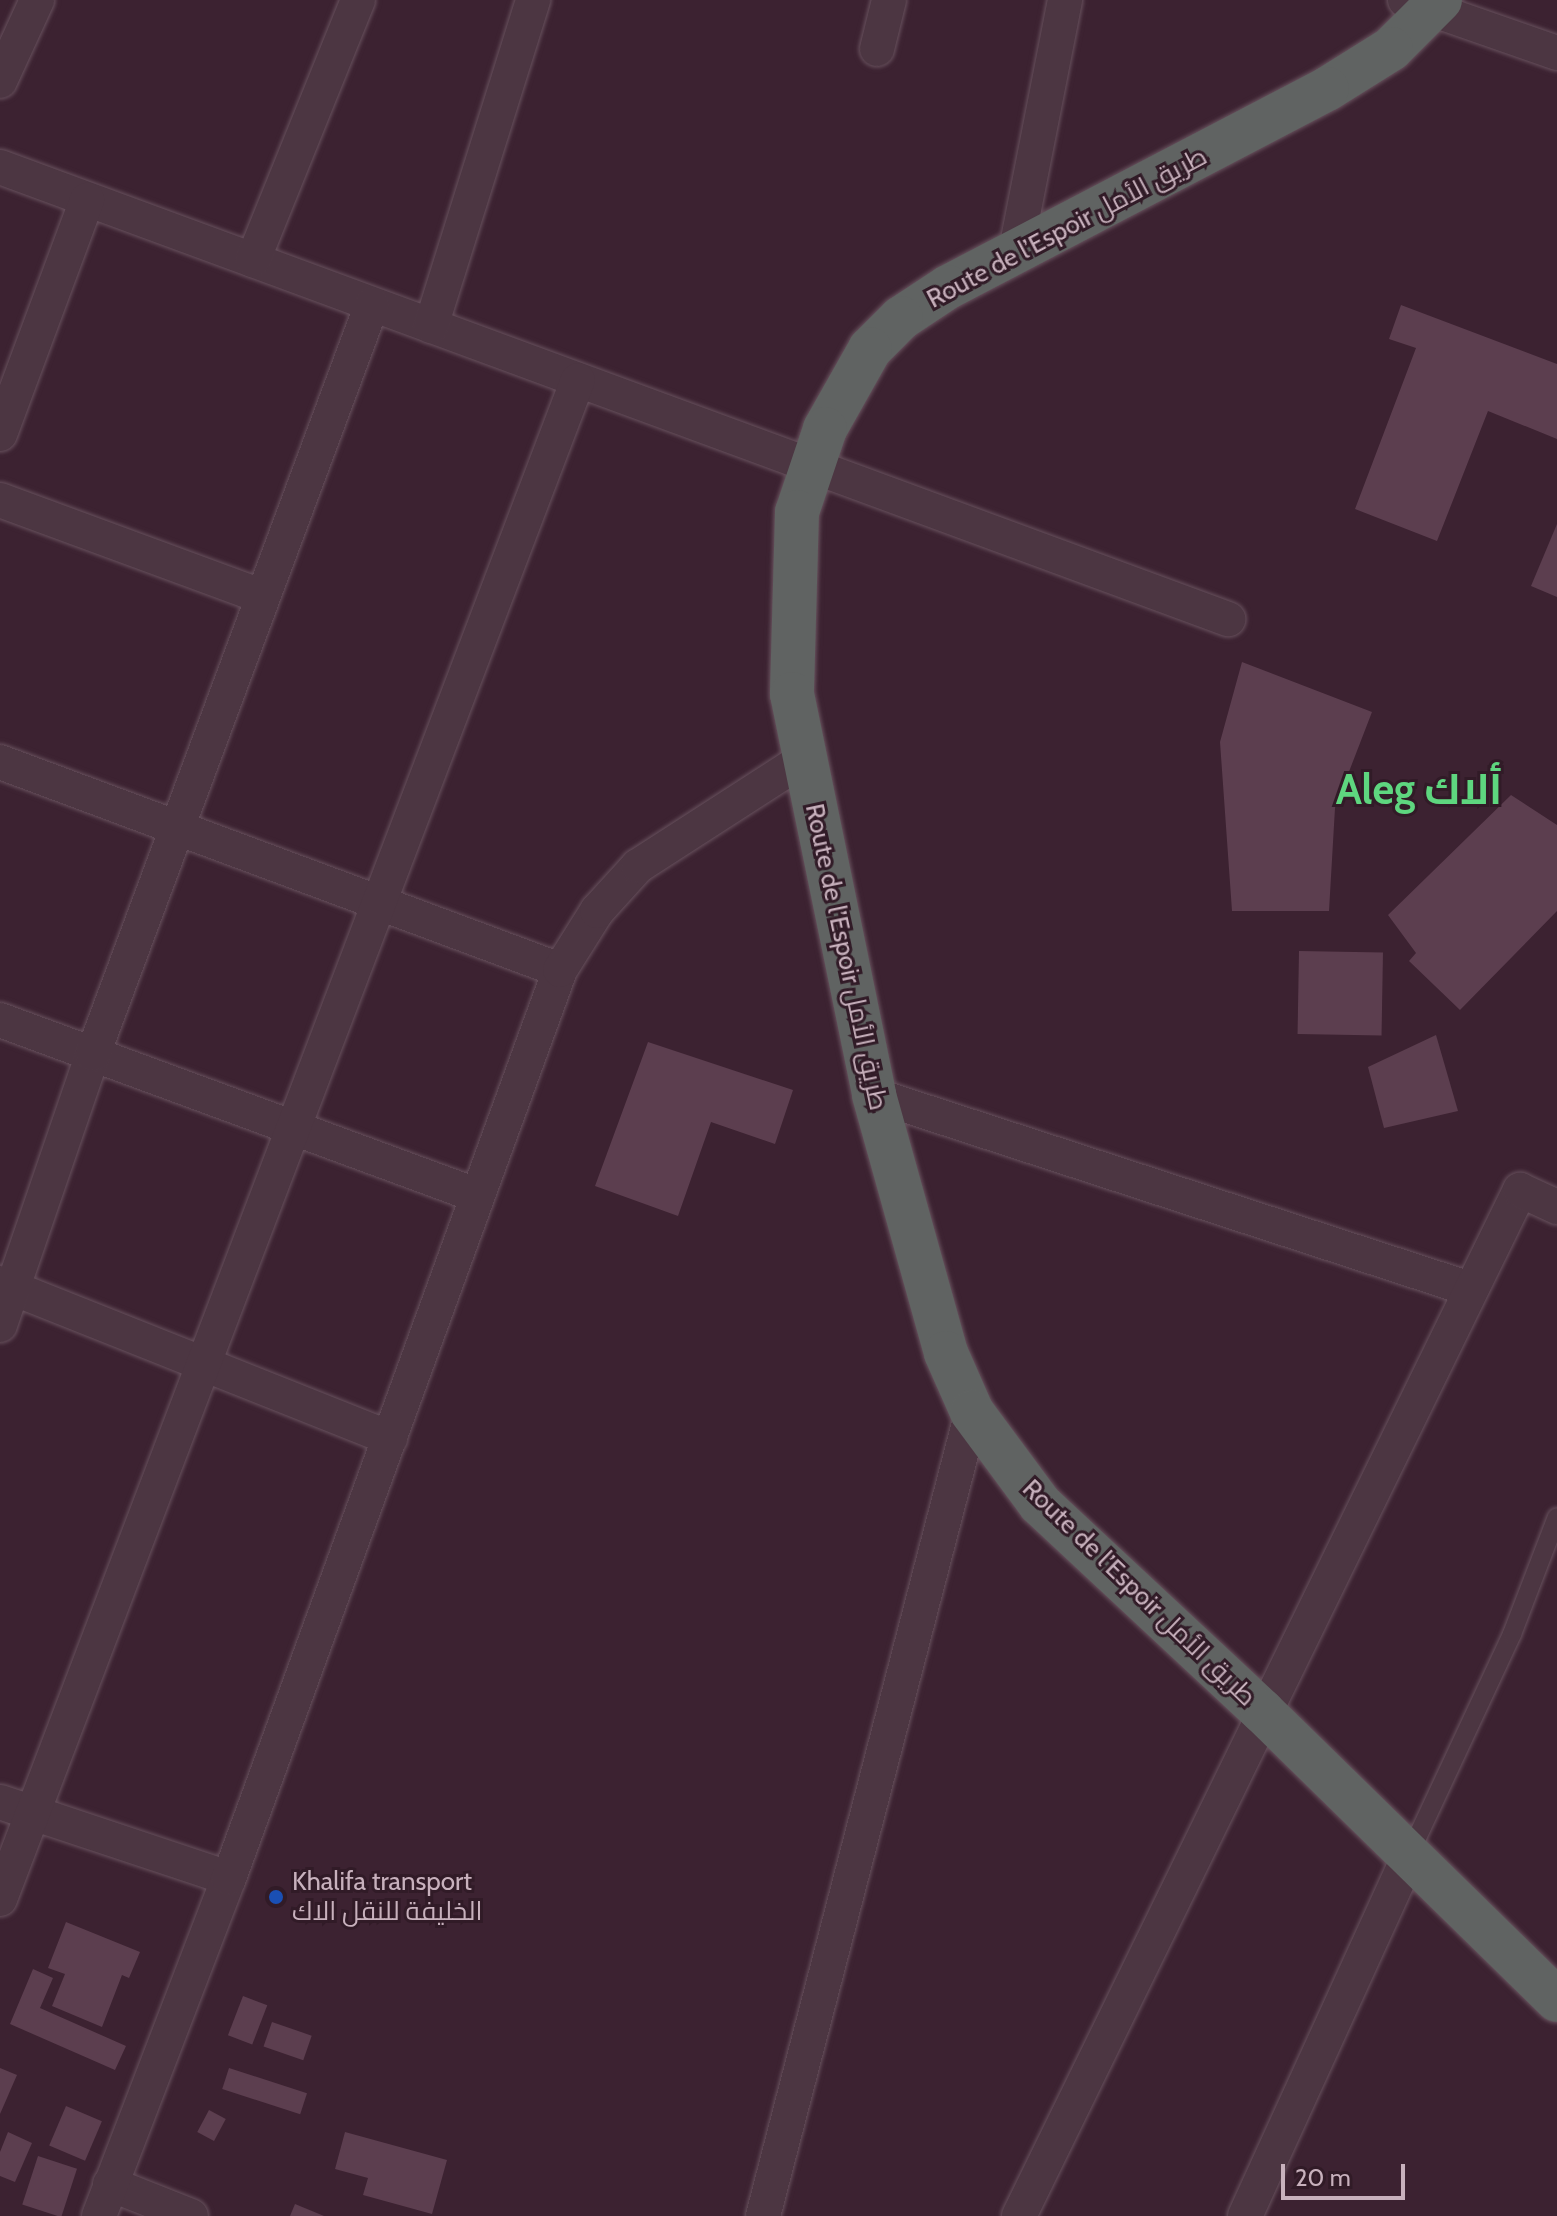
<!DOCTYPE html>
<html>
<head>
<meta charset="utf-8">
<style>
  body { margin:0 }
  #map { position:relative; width:1557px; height:2216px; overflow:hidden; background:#3c2231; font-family:Cabin,Cairo,sans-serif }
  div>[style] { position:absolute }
  .building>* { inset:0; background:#5c3e4f; transform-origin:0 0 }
  .roads { filter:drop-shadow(0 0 2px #67515d) drop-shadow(0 0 2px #67515d) }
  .service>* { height:18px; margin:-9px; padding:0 9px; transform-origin:9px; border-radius:9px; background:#4c3642 }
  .minor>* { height:34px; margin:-17px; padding:0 17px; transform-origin:17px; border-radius:17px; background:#4c3642 }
  .trunk>* { height:44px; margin:-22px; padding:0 22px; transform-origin:22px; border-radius:22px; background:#606362 }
  .dots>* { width:22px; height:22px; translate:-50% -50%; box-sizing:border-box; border:4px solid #311b27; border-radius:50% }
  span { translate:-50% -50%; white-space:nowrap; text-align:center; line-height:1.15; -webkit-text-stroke:6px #311b27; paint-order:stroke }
  .street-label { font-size:26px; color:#c8b1bd }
  .poi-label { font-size:26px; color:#c8b1bd }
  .left { translate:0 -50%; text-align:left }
  .town-label { font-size:42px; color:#5ed67f; font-weight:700 }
  .scale { position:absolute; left:1281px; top:2164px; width:124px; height:36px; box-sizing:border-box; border:4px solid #c8b1bd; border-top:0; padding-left:10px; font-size:24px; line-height:28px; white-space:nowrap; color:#c8b1bd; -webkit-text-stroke:6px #311b27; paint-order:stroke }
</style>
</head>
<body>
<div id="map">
  <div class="building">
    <i style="clip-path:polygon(1401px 305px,1557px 364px,1557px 439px,1488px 411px,1437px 541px,1355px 509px,1416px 348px,1389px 339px)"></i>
    <i style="clip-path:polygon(1557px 524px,1557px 597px,1531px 586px)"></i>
    <i style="clip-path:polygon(1242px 662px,1372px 712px,1335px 808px,1329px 911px,1232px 911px,1220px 742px)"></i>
    <i style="clip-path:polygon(1511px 795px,1557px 825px,1557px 911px,1460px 1010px,1409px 961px,1416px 953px,1388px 915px)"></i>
    <i style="left:1299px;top:951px;width:84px;height:83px;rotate:1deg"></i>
    <i style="clip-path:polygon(1436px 1035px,1458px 1111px,1384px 1128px,1368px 1067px)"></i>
    <i style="clip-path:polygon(648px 1042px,793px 1090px,775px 1144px,711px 1122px,678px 1216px,595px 1186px)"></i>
    <i style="clip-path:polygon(66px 1922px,140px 1952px,129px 1978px,122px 1975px,102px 2027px,52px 2006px,65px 1974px,48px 1968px)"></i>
    <i style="clip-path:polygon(33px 1969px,53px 1978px,40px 2008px,126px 2046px,115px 2070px,10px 2024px)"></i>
    <i style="left:243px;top:1996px;width:26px;height:42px;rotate:21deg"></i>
    <i style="left:272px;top:2022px;width:42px;height:26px;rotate:19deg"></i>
    <i style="clip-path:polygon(0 2068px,17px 2075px,0 2114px)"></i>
    <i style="left:229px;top:2068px;width:82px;height:22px;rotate:18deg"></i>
    <i style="left:66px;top:2106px;width:39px;height:43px;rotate:23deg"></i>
    <i style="left:209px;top:2110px;width:19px;height:25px;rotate:28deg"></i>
    <i style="clip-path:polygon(8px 2132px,32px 2143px,15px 2182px,0 2176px,0 2152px)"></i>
    <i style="clip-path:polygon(345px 2132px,447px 2160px,432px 2214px,363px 2195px,368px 2178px,335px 2169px)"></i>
    <i style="left:38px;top:2156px;width:41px;height:51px;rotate:18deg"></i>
    <i style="clip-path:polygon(295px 2204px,324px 2216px,290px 2216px)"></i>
  </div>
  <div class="roads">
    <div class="service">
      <i style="left:1409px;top:1855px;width:244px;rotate:-65deg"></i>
      <i style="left:1512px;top:1634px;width:125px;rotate:-69deg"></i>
    </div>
    <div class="minor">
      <i style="left:1405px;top:0;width:161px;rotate:19.2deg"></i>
      <i style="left:877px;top:49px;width:50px;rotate:-76.2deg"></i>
      <i style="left:0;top:81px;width:89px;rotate:-65.4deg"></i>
      <i style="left:0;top:167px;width:1309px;rotate:20.21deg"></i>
      <i style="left:1015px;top:255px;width:260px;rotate:-78.9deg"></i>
      <i style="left:253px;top:260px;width:280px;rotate:-68deg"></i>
      <i style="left:431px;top:326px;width:342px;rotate:-72.6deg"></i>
      <i style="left:0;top:434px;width:250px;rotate:-69.6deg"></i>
      <i style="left:0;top:500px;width:280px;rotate:20.2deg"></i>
      <i style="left:0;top:762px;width:597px;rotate:20.38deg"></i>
      <i style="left:0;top:1020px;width:507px;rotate:20.19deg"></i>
      <i style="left:874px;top:1095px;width:627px;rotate:18.03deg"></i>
      <i style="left:0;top:1283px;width:420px;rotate:21.7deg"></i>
      <i style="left:0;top:1325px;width:287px;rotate:-71.1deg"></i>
      <i style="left:93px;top:1054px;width:800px;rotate:-69.59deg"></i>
      <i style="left:0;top:1802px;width:241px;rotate:18.4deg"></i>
      <i style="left:0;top:1899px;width:1625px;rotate:-69.17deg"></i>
      <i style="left:110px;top:2184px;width:87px;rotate:21.6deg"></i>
      <i style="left:99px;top:2216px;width:362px;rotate:-69deg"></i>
      <i style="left:229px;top:1878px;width:966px;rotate:-69.97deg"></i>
      <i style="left:560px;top:970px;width:70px;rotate:-57.9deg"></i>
      <i style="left:597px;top:911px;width:61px;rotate:-47.7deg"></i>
      <i style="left:638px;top:866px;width:197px;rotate:-32.8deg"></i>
      <i style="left:763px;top:2216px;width:831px;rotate:-75.43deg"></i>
      <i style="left:1019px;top:2216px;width:1142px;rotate:-63.97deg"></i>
      <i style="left:1520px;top:1190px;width:41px;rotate:24.7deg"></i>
      <i style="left:1245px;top:2216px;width:396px;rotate:-65.5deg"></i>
    </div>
    <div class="trunk">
      <i style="left:1440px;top:0;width:69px;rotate:135deg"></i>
      <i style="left:1391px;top:49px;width:75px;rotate:148deg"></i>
      <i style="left:1327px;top:89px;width:428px;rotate:152.4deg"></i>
      <i style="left:948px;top:287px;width:56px;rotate:146.6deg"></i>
      <i style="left:901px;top:318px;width:44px;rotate:135deg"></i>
      <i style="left:870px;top:349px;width:92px;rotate:119.4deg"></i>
      <i style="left:825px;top:429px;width:88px;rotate:108.6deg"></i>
      <i style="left:797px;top:512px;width:182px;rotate:91.6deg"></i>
      <i style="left:792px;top:694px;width:409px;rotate:78.4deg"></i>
      <i style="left:874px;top:1095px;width:268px;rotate:74.4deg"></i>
      <i style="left:946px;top:1353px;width:64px;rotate:66.2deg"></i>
      <i style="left:972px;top:1412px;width:114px;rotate:53.5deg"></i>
      <i style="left:1040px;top:1504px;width:304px;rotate:43deg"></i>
      <i style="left:1262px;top:1711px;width:413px;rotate:44.4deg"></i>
    </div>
  </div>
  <div class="dots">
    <i style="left:276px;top:1897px;background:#1a4fb4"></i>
  </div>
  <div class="street-label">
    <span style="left:1067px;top:228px;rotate:-28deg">Route de l’Espoir طريق الأمل</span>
    <span style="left:846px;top:957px;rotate:78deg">Route de l’Espoir طريق الأمل</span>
    <span style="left:1139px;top:1593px;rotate:44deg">Route de l’Espoir طريق الأمل</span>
  </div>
  <div class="poi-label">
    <span class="left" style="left:292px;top:1897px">Khalifa transport<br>الخليفة للنقل الاك</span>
  </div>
  <div class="town-label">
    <span style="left:1419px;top:789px">Aleg ألاك</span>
  </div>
  <div class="scale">20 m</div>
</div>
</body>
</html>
